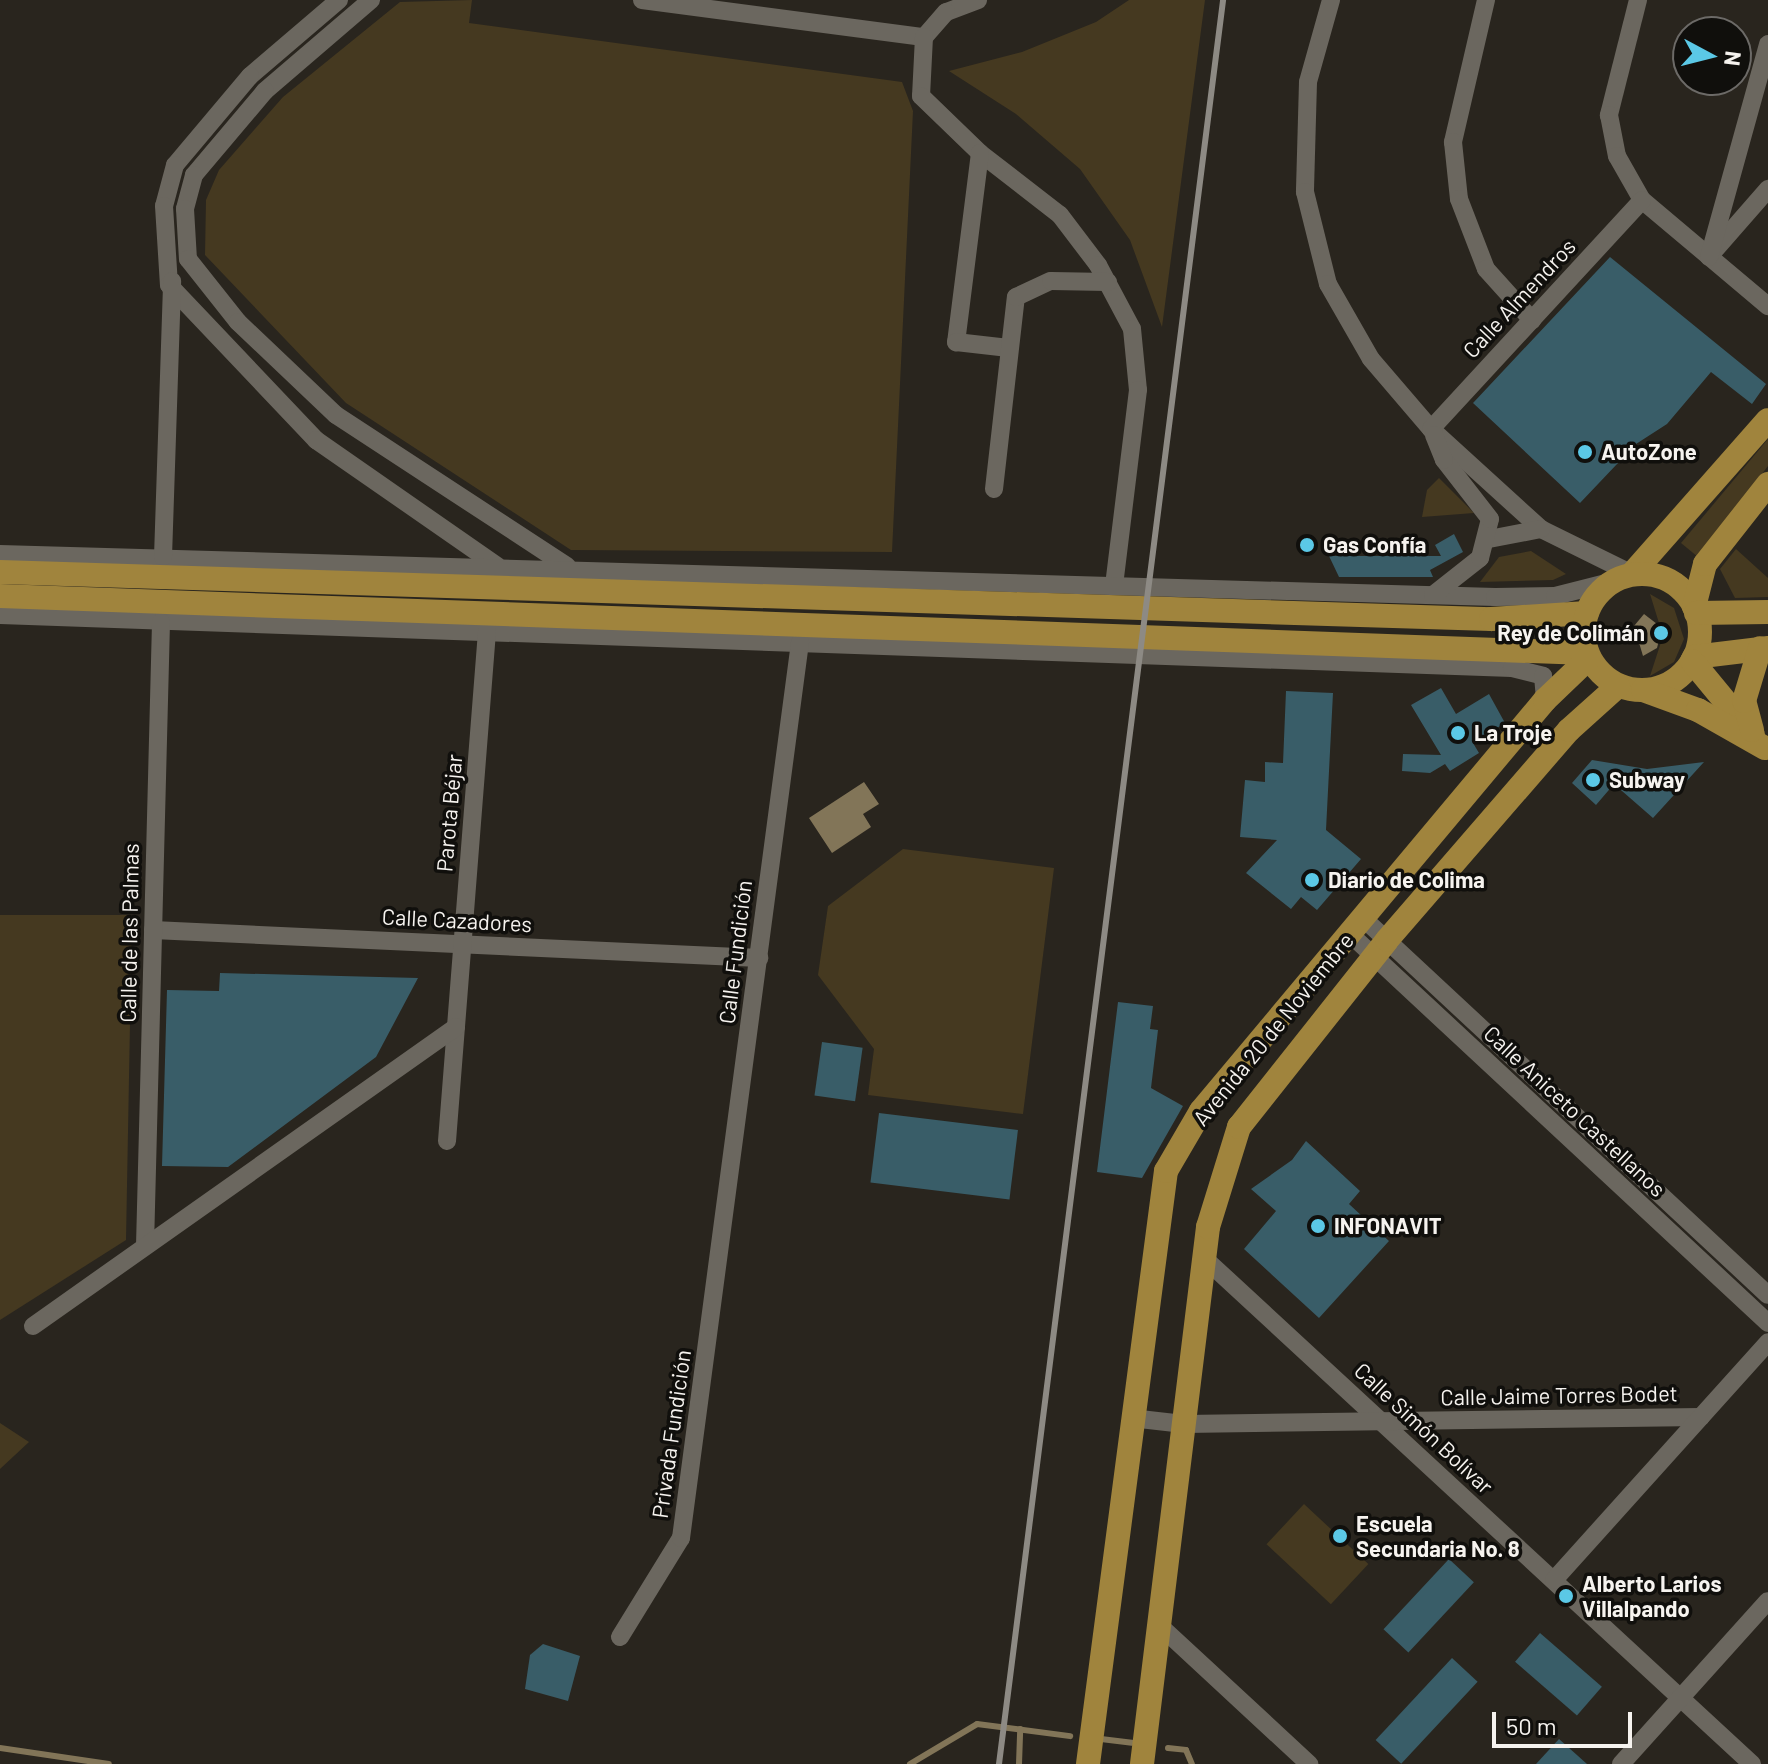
<!DOCTYPE html>
<html>
<head>
<meta charset="utf-8">
<style>
  body { margin:0 }
  #map { position:relative; width:1768px; height:1764px; overflow:hidden; background:#29251e; font-family:Barlow,sans-serif }
  div>[style] { position:absolute }
  .green>* { inset:0; background:#453920; transform-origin:0 0 }
  .water>* { inset:0; background:#827558 }
  .stream>* { height:6px; margin:-3px; padding:0 3px; transform-origin:3px; border-radius:3px; background:#827558 }
  .building>* { inset:0; background:#395d68; transform-origin:0 0 }
  .minor>* { height:18px; margin:-9px; padding:0 9px; transform-origin:9px; border-radius:9px; background:#6b675f }
  .major>* { height:24px; margin:-12px; padding:0 12px; transform-origin:12px; border-radius:12px; background:#a0843d }
  .major>.ring { margin:-12px; padding:0; box-sizing:content-box; background:none; border:24px solid #a0843d; border-radius:50% }
  .rail>* { height:6px; margin:-3px; padding:0 3px; transform-origin:3px; border-radius:3px; background:#8d8a84 }
  .dots>* { width:22px; height:22px; translate:-50% -50%; box-sizing:border-box; border:4px solid #100f0c; border-radius:50% }
  span { translate:-50% -50%; white-space:nowrap; text-align:center; line-height:1.15; -webkit-text-stroke:7px #100f0c; paint-order:stroke }
  .street-label { font-size:22px; color:#f6f3ef }
  .poi-label { font-size:22px; color:#f6f3ef; font-weight:700 }
  .left { translate:0 -50%; text-align:left }
  .right { translate:-100% -50%; text-align:right }
  .north { position:absolute; left:1672px; top:16px; width:80px; height:80px; box-sizing:border-box; background:#100f0c; border:2px solid #6c6a67; border-radius:50%; rotate:97deg; font-size:22px; font-weight:700; line-height:32px; text-align:center; color:#f6f3ef }
  .north::after { content:''; display:block; margin:auto; width:28px; height:36px; background:#5bc8e6; clip-path:polygon(50% 0,100% 100%,50% 72%,0 100%) }
  .scale { position:absolute; left:1492px; top:1712px; width:140px; height:36px; box-sizing:border-box; border:4px solid #f6f3ef; border-top:0; padding-left:10px; font-size:24px; line-height:28px; white-space:nowrap; color:#f6f3ef; -webkit-text-stroke:6px #100f0c; paint-order:stroke }
</style>
</head>
<body>
<div id="map">
  <div class="green">
    <i style="clip-path:polygon(472px 0,469px 23px,902px 82px,913px 111px,892px 552px,571px 550px,346px 403px,205px 255px,206px 200px,219px 170px,283px 97px,400px 2px)"></i>
    <i style="clip-path:polygon(1129px 0,1205px 0,1162px 327px,1130px 240px,1080px 169px,1016px 114px,949px 71px,1022px 52px,1096px 22px)"></i>
    <i style="clip-path:polygon(1768px 439px,1768px 466px,1698px 557px,1681px 543px)"></i>
    <i style="clip-path:polygon(1439px 478px,1474px 513px,1422px 517px,1427px 490px)"></i>
    <i style="clip-path:polygon(1736px 549px,1768px 578px,1768px 597px,1735px 598px,1720px 569px)"></i>
    <i style="clip-path:polygon(1531px 551px,1566px 574px,1553px 580px,1480px 582px,1499px 557px)"></i>
    <i style="clip-path:polygon(1650px 594px,1674px 608px,1684px 639px,1674px 662px,1650px 676px,1663px 636px)"></i>
    <i style="clip-path:polygon(903px 849px,1054px 868px,1023px 1114px,868px 1095px,874px 1049px,818px 975px,828px 906px)"></i>
    <i style="clip-path:polygon(0 915px,132px 915px,126px 1240px,0 1320px)"></i>
    <i style="clip-path:polygon(0 1423px,29px 1442px,0 1469px)"></i>
    <i style="left:1304px;top:1504px;width:88px;height:55px;rotate:43deg"></i>
  </div>
  <div class="water">
    <i style="clip-path:polygon(1644px 614px,1657px 624px,1660px 636px,1657px 648px,1643px 656px,1634px 626px)"></i>
    <i style="clip-path:polygon(864px 782px,879px 804px,863px 814px,871px 827px,832px 853px,809px 818px)"></i>
  </div>
  <div class="stream">
    <i style="left:1101px;top:1739px;width:31px;rotate:7deg"></i>
    <i style="left:0;top:1748px;width:110px;rotate:8.4deg"></i>
    <i style="left:1168px;top:1748px;width:18px;rotate:6deg"></i>
    <i style="left:1186px;top:1750px;width:15px;rotate:67deg"></i>
    <i style="left:910px;top:1764px;width:78px;rotate:-30.8deg"></i>
    <i style="left:977px;top:1724px;width:94px;rotate:7.4deg"></i>
    <i style="left:1019px;top:1764px;width:35px;rotate:-88deg"></i>
  </div>
  <div class="building">
    <i style="clip-path:polygon(1610px 257px,1766px 384px,1752px 404px,1711px 372px,1667px 424px,1636px 444px,1580px 503px,1473px 403px)"></i>
    <i style="clip-path:polygon(1454px 534px,1463px 552px,1430px 570px,1433px 577px,1339px 577px,1329px 556px,1441px 556px,1435px 545px)"></i>
    <i style="clip-path:polygon(1441px 688px,1456px 714px,1489px 694px,1505px 723px,1473px 743px,1479px 753px,1450px 771px,1445px 764px,1430px 773px,1402px 771px,1403px 754px,1441px 755px,1411px 705px)"></i>
    <i style="clip-path:polygon(1286px 691px,1333px 693px,1326px 830px,1361px 859px,1317px 910px,1301px 897px,1291px 909px,1246px 873px,1277px 840px,1240px 837px,1245px 780px,1265px 782px,1265px 762px,1283px 763px)"></i>
    <i style="clip-path:polygon(1592px 760px,1647px 769px,1704px 762px,1653px 818px,1614px 784px,1596px 805px,1572px 783px)"></i>
    <i style="clip-path:polygon(220px 973px,418px 978px,376px 1057px,228px 1167px,162px 1166px,167px 990px,219px 991px)"></i>
    <i style="clip-path:polygon(1118px 1002px,1153px 1006px,1150px 1029px,1158px 1030px,1151px 1088px,1183px 1106px,1142px 1178px,1097px 1172px)"></i>
    <i style="left:822px;top:1042px;width:41px;height:54px;rotate:8deg"></i>
    <i style="left:879px;top:1113px;width:140px;height:70px;rotate:7deg"></i>
    <i style="clip-path:polygon(1306px 1141px,1360px 1191px,1349px 1204px,1389px 1241px,1319px 1318px,1244px 1249px,1276px 1211px,1251px 1189px,1292px 1160px)"></i>
    <i style="left:1449px;top:1559px;width:34px;height:96px;rotate:43deg"></i>
    <i style="left:1540px;top:1633px;width:82px;height:38px;rotate:41deg"></i>
    <i style="clip-path:polygon(543px 1644px,580px 1656px,568px 1701px,525px 1689px,530px 1655px)"></i>
    <i style="left:1452px;top:1658px;width:35px;height:112px;rotate:43deg"></i>
    <i style="clip-path:polygon(1559px 1739px,1587px 1764px,1536px 1764px)"></i>
  </div>
  <div class="minor">
    <i style="left:339px;top:0;width:117px;rotate:139.5deg"></i>
    <i style="left:250px;top:76px;width:116px;rotate:130.1deg"></i>
    <i style="left:175px;top:165px;width:42px;rotate:105deg"></i>
    <i style="left:164px;top:206px;width:79px;rotate:86.4deg"></i>
    <i style="left:169px;top:285px;width:214px;rotate:46.5deg"></i>
    <i style="left:316px;top:440px;width:221px;rotate:34.8deg"></i>
    <i style="left:371px;top:0;width:140px;rotate:139.4deg"></i>
    <i style="left:265px;top:91px;width:110px;rotate:130.2deg"></i>
    <i style="left:194px;top:175px;width:35px;rotate:105deg"></i>
    <i style="left:185px;top:209px;width:50px;rotate:86.6deg"></i>
    <i style="left:188px;top:259px;width:80px;rotate:51.6deg"></i>
    <i style="left:238px;top:322px;width:135px;rotate:43.5deg"></i>
    <i style="left:336px;top:415px;width:276px;rotate:33.2deg"></i>
    <i style="left:642px;top:0;width:284px;rotate:7.5deg"></i>
    <i style="left:978px;top:0;width:34px;rotate:159deg"></i>
    <i style="left:946px;top:12px;width:33px;rotate:131deg"></i>
    <i style="left:924px;top:37px;width:59px;rotate:92.9deg"></i>
    <i style="left:921px;top:96px;width:82px;rotate:44deg"></i>
    <i style="left:980px;top:153px;width:101px;rotate:37.8deg"></i>
    <i style="left:1060px;top:215px;width:63px;rotate:52.8deg"></i>
    <i style="left:1098px;top:265px;width:72px;rotate:62deg"></i>
    <i style="left:1132px;top:329px;width:61px;rotate:84.4deg"></i>
    <i style="left:1138px;top:390px;width:197px;rotate:97deg"></i>
    <i style="left:1331px;top:0;width:85px;rotate:105.7deg"></i>
    <i style="left:1308px;top:82px;width:110px;rotate:91.6deg"></i>
    <i style="left:1305px;top:192px;width:95px;rotate:76deg"></i>
    <i style="left:1328px;top:284px;width:86px;rotate:60.2deg"></i>
    <i style="left:1371px;top:359px;width:92px;rotate:49.4deg"></i>
    <i style="left:1431px;top:429px;width:149px;rotate:42.3deg"></i>
    <i style="left:1541px;top:529px;width:102px;rotate:26.3deg"></i>
    <i style="left:1486px;top:0;width:146px;rotate:103.1deg"></i>
    <i style="left:1453px;top:142px;width:57px;rotate:84deg"></i>
    <i style="left:1459px;top:199px;width:75px;rotate:68.9deg"></i>
    <i style="left:1486px;top:269px;width:69px;rotate:48deg"></i>
    <i style="left:1638px;top:0;width:119px;rotate:104.2deg"></i>
    <i style="left:1609px;top:115px;width:42px;rotate:79deg"></i>
    <i style="left:1617px;top:156px;width:51px;rotate:60.4deg"></i>
    <i style="left:1642px;top:200px;width:165px;rotate:40.1deg"></i>
    <i style="left:980px;top:153px;width:191px;rotate:97.2deg"></i>
    <i style="left:956px;top:342px;width:53px;rotate:6.5deg"></i>
    <i style="left:1713px;top:252px;width:84px;rotate:-48.9deg"></i>
    <i style="left:1709px;top:257px;width:221px;rotate:-74.5deg"></i>
    <i style="left:1431px;top:429px;width:311px;rotate:-47.3deg"></i>
    <i style="left:994px;top:489px;width:193px;rotate:-83.5deg"></i>
    <i style="left:1016px;top:297px;width:38px;rotate:-25deg"></i>
    <i style="left:1051px;top:281px;width:57px;rotate:1deg"></i>
    <i style="left:1489px;top:539px;width:53px;rotate:-10.9deg"></i>
    <i style="left:0;top:554px;width:1496px;rotate:1.65deg"></i>
    <i style="left:1495px;top:597px;width:60px;rotate:-1deg"></i>
    <i style="left:1555px;top:596px;width:61px;rotate:-14.3deg"></i>
    <i style="left:163px;top:557px;width:276px;rotate:-88.1deg"></i>
    <i style="left:1433px;top:595px;width:60px;rotate:-38.2deg"></i>
    <i style="left:1480px;top:558px;width:40px;rotate:-75.6deg"></i>
    <i style="left:1490px;top:519px;width:75px;rotate:-127.9deg"></i>
    <i style="left:1444px;top:460px;width:27px;rotate:-112deg"></i>
    <i style="left:0;top:615px;width:1513px;rotate:2.01deg"></i>
    <i style="left:1512px;top:668px;width:32px;rotate:14deg"></i>
    <i style="left:1543px;top:676px;width:24px;rotate:85deg"></i>
    <i style="left:1363px;top:918px;width:553px;rotate:42.95deg"></i>
    <i style="left:153px;top:930px;width:607px;rotate:2.65deg"></i>
    <i style="left:1350px;top:934px;width:571px;rotate:42.94deg"></i>
    <i style="left:447px;top:1141px;width:511px;rotate:-85.51deg"></i>
    <i style="left:145px;top:1246px;width:624px;rotate:-88.53deg"></i>
    <i style="left:1204px;top:1258px;width:746px;rotate:42.72deg"></i>
    <i style="left:33px;top:1326px;width:518px;rotate:-35.25deg"></i>
    <i style="left:1131px;top:1418px;width:53px;rotate:6.5deg"></i>
    <i style="left:1184px;top:1424px;width:517px;rotate:-0.78deg"></i>
    <i style="left:1554px;top:1580px;width:320px;rotate:-48deg"></i>
    <i style="left:1159px;top:1625px;width:205px;rotate:42.8deg"></i>
    <i style="left:620px;top:1637px;width:116px;rotate:-58.4deg"></i>
    <i style="left:681px;top:1538px;width:904px;rotate:-82.43deg"></i>
    <i style="left:1621px;top:1764px;width:219px;rotate:-48deg"></i>
  </div>
  <div class="major">
    <i style="left:0;top:572px;width:1492px;rotate:1.81deg"></i>
    <i style="left:1491px;top:619px;width:96px;rotate:-3.6deg"></i>
    <i style="left:1632px;top:574px;width:205px;rotate:-48.6deg"></i>
    <i class="ring" style="left:1584px;top:574px;width:92px;height:92px"></i>
    <i style="left:0;top:596px;width:1588px;rotate:2.06deg"></i>
    <i style="left:1694px;top:607px;width:44px;rotate:-75.7deg"></i>
    <i style="left:1705px;top:564px;width:102px;rotate:-51.8deg"></i>
    <i style="left:1696px;top:613px;width:72px;rotate:-0.8deg"></i>
    <i style="left:1694px;top:657px;width:75px;rotate:-6.9deg"></i>
    <i style="left:1692px;top:661px;width:96px;rotate:50.5deg"></i>
    <i style="left:1643px;top:690px;width:59px;rotate:20deg"></i>
    <i style="left:1698px;top:710px;width:77px;rotate:29.6deg"></i>
    <i style="left:1752px;top:730px;width:30px;rotate:-105deg"></i>
    <i style="left:1744px;top:701px;width:55px;rotate:-73.2deg"></i>
    <i style="left:1088px;top:1764px;width:598px;rotate:-82.51deg"></i>
    <i style="left:1166px;top:1171px;width:69px;rotate:-59.7deg"></i>
    <i style="left:1201px;top:1111px;width:536px;rotate:-50.07deg"></i>
    <i style="left:1545px;top:700px;width:61px;rotate:-43.7deg"></i>
    <i style="left:1142px;top:1764px;width:541px;rotate:-82.99deg"></i>
    <i style="left:1208px;top:1227px;width:105px;rotate:-72.8deg"></i>
    <i style="left:1239px;top:1127px;width:238px;rotate:-51.6deg"></i>
    <i style="left:1387px;top:940px;width:278px;rotate:-49.1deg"></i>
    <i style="left:1569px;top:730px;width:66px;rotate:-41.9deg"></i>
  </div>
  <div class="rail">
    <i style="left:999px;top:1764px;width:1778px;rotate:-82.76deg"></i>
  </div>
  <div class="dots">
    <i style="left:1585px;top:452px;background:#5bc8e6"></i>
    <i style="left:1307px;top:545px;background:#5bc8e6"></i>
    <i style="left:1661px;top:633px;background:#5bc8e6"></i>
    <i style="left:1458px;top:733px;background:#5bc8e6"></i>
    <i style="left:1593px;top:780px;background:#5bc8e6"></i>
    <i style="left:1312px;top:880px;background:#5bc8e6"></i>
    <i style="left:1318px;top:1226px;background:#5bc8e6"></i>
    <i style="left:1340px;top:1536px;background:#5bc8e6"></i>
    <i style="left:1566px;top:1596px;background:#5bc8e6"></i>
  </div>
  <div class="street-label">
    <span style="left:1519px;top:298px;rotate:-47deg">Calle Almendros</span>
    <span style="left:449px;top:813px;rotate:-85deg">Parota Béjar</span>
    <span style="left:457px;top:920px;rotate:3deg">Calle Cazadores</span>
    <span style="left:129px;top:933px;rotate:-89deg">Calle de las Palmas</span>
    <span style="left:735px;top:952px;rotate:-83deg">Calle Fundición</span>
    <span style="left:1273px;top:1029px;rotate:-51deg">Avenida 20 de Noviembre</span>
    <span style="left:1575px;top:1111px;rotate:43deg">Calle Aniceto Castellanos</span>
    <span style="left:1559px;top:1395px;rotate:-1deg">Calle Jaime Torres Bodet</span>
    <span style="left:1424px;top:1428px;rotate:43deg">Calle Simón Bolívar</span>
    <span style="left:671px;top:1434px;rotate:-82deg">Privada Fundición</span>
  </div>
  <div class="poi-label">
    <span class="left" style="left:1601px;top:452px">AutoZone</span>
    <span class="left" style="left:1323px;top:545px">Gas Confía</span>
    <span class="right" style="left:1645px;top:633px">Rey de Colimán</span>
    <span class="left" style="left:1474px;top:733px">La Troje</span>
    <span class="left" style="left:1609px;top:780px">Subway</span>
    <span class="left" style="left:1328px;top:880px">Diario de Colima</span>
    <span class="left" style="left:1334px;top:1226px">INFONAVIT</span>
    <span class="left" style="left:1356px;top:1536px">Escuela<br>Secundaria No. 8</span>
    <span class="left" style="left:1582px;top:1596px">Alberto Larios<br>Villalpando</span>
  </div>
  <div class="north">N</div>
  <div class="scale">50 m</div>
</div>
</body>
</html>
